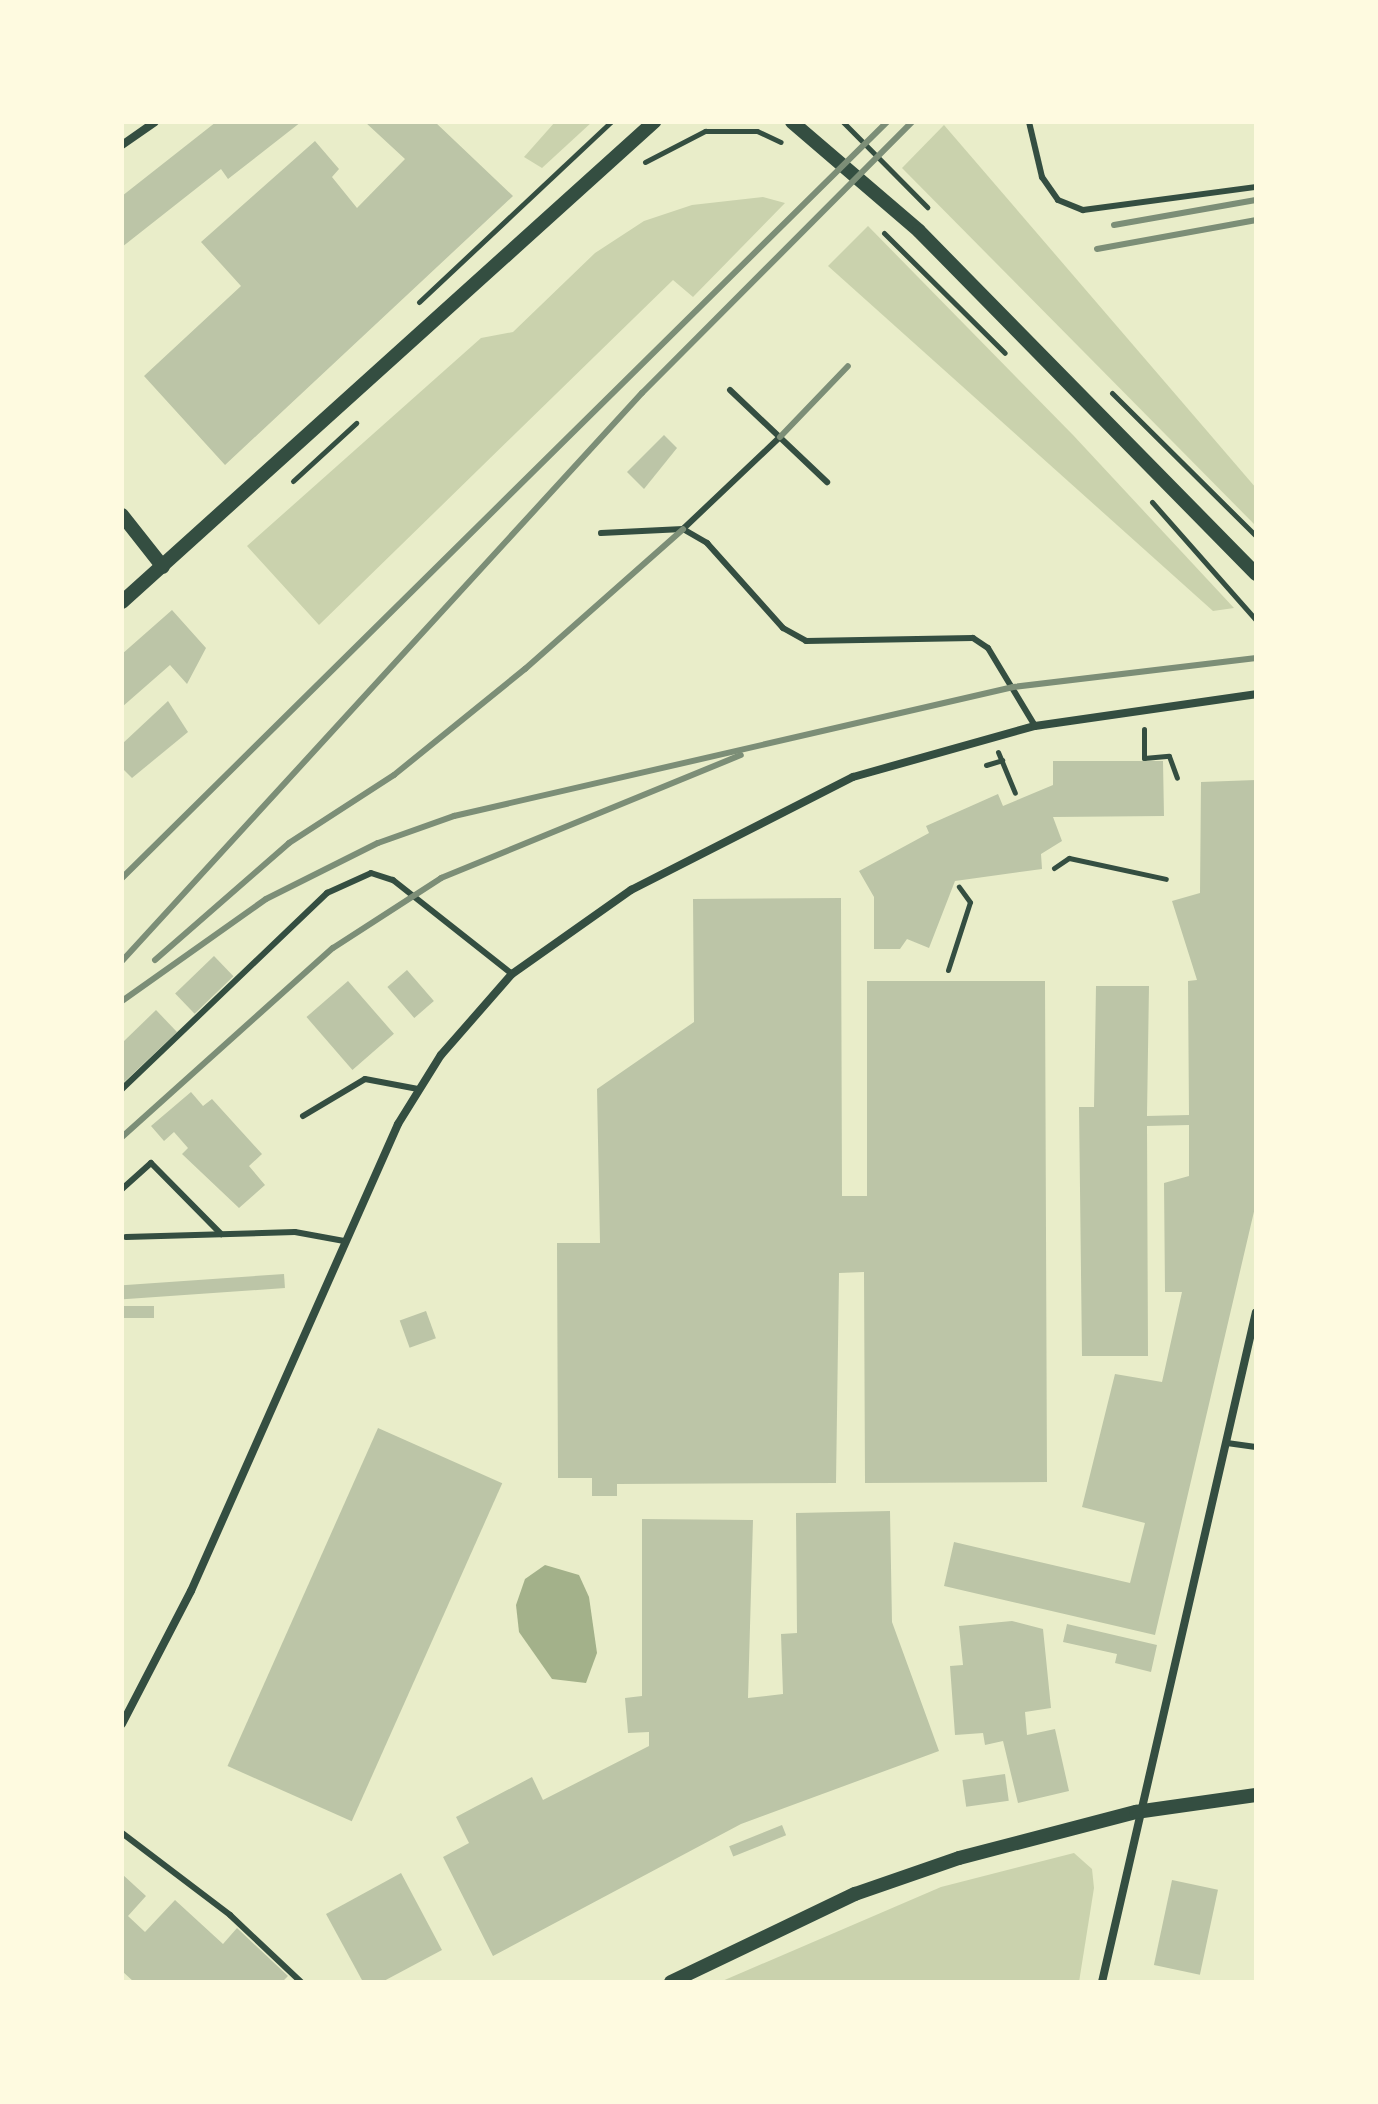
<!DOCTYPE html>
<html>
<head>
<meta charset="utf-8">
<style>
  body { margin:0 }
  #map { position:relative; width:1378px; height:2104px; overflow:hidden; background:#e9edc9; font-family:Mulish,sans-serif }
  div>[style] { position:absolute }
  .green>* { inset:0; background:#cad2ad }
  .water>* { inset:0; background:#a3b18a }
  .building>* { inset:0; background:#bcc5a7; transform-origin:0 0 }
  .path>* { height:5px; margin:-2.5px; padding:0 2.5px; transform-origin:2.5px; border-radius:2.5px; background:#344e41 }
  .service>* { height:6px; margin:-3px; padding:0 3px; transform-origin:3px; border-radius:3px; background:#344e41 }
  .minor>* { height:8px; margin:-4px; padding:0 4px; transform-origin:4px; border-radius:4px; background:#344e41 }
  .tertiary>* { height:14px; margin:-7px; padding:0 7px; transform-origin:7px; border-radius:7px; background:#344e41 }
  .rail>* { height:6px; margin:-3px; padding:0 3px; transform-origin:3px; border-radius:3px; background:#7c8e77 }
  span { translate:-50% -50%; white-space:nowrap; text-align:center; line-height:1.15; -webkit-text-stroke:7px #fefae0; paint-order:stroke }
  .frame { position:absolute; inset:0; border:124px solid #fefae0; pointer-events:none }
</style>
</head>
<body>
<div id="map">
  <div class="green">
    <i style="clip-path:polygon(555px 122px,592px 122px,542px 168px,524px 157px)"></i>
    <i style="clip-path:polygon(944px 125px,1256px 488px,1256px 526px,902px 168px)"></i>
    <i style="clip-path:polygon(763px 197px,785px 203px,693px 297px,673px 280px,319px 625px,247px 546px,481px 338px,513px 332px,595px 253px,644px 221px,692px 205px)"></i>
    <i style="clip-path:polygon(868px 226px,1073px 435px,1234px 608px,1213px 611px,828px 266px)"></i>
    <i style="clip-path:polygon(1074px 1853px,1092px 1869px,1094px 1888px,1079px 1982px,720px 1982px,941px 1887px)"></i>
  </div>
  <div class="water">
    <i style="clip-path:polygon(545px 1565px,579px 1575px,589px 1597px,597px 1653px,586px 1683px,552px 1679px,519px 1632px,516px 1605px,525px 1579px)"></i>
  </div>
  <div class="building">
    <i style="clip-path:polygon(216px 122px,301px 122px,228px 179px,221px 169px,122px 247px,122px 196px)"></i>
    <i style="clip-path:polygon(365px 122px,435px 122px,513px 196px,225px 465px,144px 376px,241px 286px,201px 242px,315px 141px,339px 169px,332px 177px,357px 208px,405px 159px)"></i>
    <i style="clip-path:polygon(664px 435px,677px 448px,644px 489px,627px 472px)"></i>
    <i style="clip-path:polygon(172px 610px,206px 648px,187px 684px,170px 665px,122px 707px,122px 654px)"></i>
    <i style="clip-path:polygon(168px 701px,188px 732px,132px 778px,122px 768px,122px 744px)"></i>
    <i style="clip-path:polygon(1053px 761px,1163px 761px,1164px 816px,1053px 817px,1062px 841px,1041px 854px,1042px 869px,955px 881px,929px 948px,907px 939px,900px 949px,874px 949px,874px 897px,859px 871px,929px 833px,926px 826px,998px 794px,1003px 806px,1053px 785px)"></i>
    <i style="clip-path:polygon(1256px 780px,1256px 1203px,1155px 1635px,944px 1586px,954px 1542px,1130px 1583px,1145px 1523px,1082px 1507px,1115px 1374px,1162px 1382px,1182px 1292px,1165px 1292px,1164px 1183px,1189px 1176px,1189px 1125px,1147px 1126px,1148px 1356px,1082px 1356px,1079px 1107px,1094px 1107px,1096px 986px,1149px 986px,1147px 1116px,1189px 1115px,1188px 981px,1197px 980px,1172px 901px,1200px 893px,1201px 782px)"></i>
    <i style="clip-path:polygon(841px 898px,842px 1196px,867px 1196px,867px 981px,1045px 981px,1047px 1482px,865px 1483px,864px 1272px,839px 1273px,836px 1483px,617px 1484px,617px 1496px,592px 1496px,592px 1478px,558px 1478px,557px 1243px,600px 1243px,597px 1089px,694px 1022px,693px 899px)"></i>
    <i style="left:214px;top:956px;width:28px;height:54px;rotate:46deg"></i>
    <i style="left:407px;top:970px;width:41px;height:26px;rotate:49deg"></i>
    <i style="left:348px;top:981px;width:70px;height:55px;rotate:49deg"></i>
    <i style="clip-path:polygon(156px 1010px,177px 1032px,122px 1084px,122px 1043px)"></i>
    <i style="clip-path:polygon(191px 1092px,203px 1106px,212px 1099px,262px 1154px,249px 1166px,265px 1185px,239px 1208px,182px 1154px,188px 1148px,174px 1132px,164px 1141px,151px 1126px)"></i>
    <i style="left:284px;top:1274px;width:14px;height:162px;rotate:86deg"></i>
    <i style="left:154px;top:1306px;width:12px;height:32px;rotate:90deg"></i>
    <i style="left:426px;top:1311px;width:29px;height:28px;rotate:70deg"></i>
    <i style="left:378px;top:1428px;width:136px;height:370px;rotate:24deg"></i>
    <i style="clip-path:polygon(890px 1511px,892px 1622px,939px 1751px,741px 1824px,493px 1956px,443px 1857px,469px 1843px,456px 1817px,532px 1777px,543px 1800px,649px 1746px,649px 1732px,628px 1733px,625px 1698px,642px 1696px,642px 1519px,753px 1520px,748px 1698px,783px 1694px,781px 1634px,797px 1633px,796px 1513px)"></i>
    <i style="clip-path:polygon(1012px 1621px,1043px 1629px,1051px 1708px,1025px 1712px,1027px 1735px,1055px 1729px,1069px 1791px,1018px 1803px,1003px 1741px,985px 1745px,983px 1733px,955px 1735px,950px 1666px,963px 1665px,959px 1626px)"></i>
    <i style="clip-path:polygon(1067px 1624px,1157px 1645px,1151px 1672px,1115px 1663px,1117px 1654px,1063px 1642px)"></i>
    <i style="left:1005px;top:1774px;width:27px;height:43px;rotate:82deg"></i>
    <i style="left:782px;top:1825px;width:11px;height:57px;rotate:68deg"></i>
    <i style="clip-path:polygon(401px 1873px,442px 1950px,382px 1982px,363px 1982px,326px 1914px)"></i>
    <i style="clip-path:polygon(122px 1874px,146px 1896px,128px 1916px,145px 1932px,175px 1900px,223px 1944px,237px 1928px,288px 1976px,282px 1982px,134px 1982px,122px 1971px)"></i>
    <i style="left:1172px;top:1880px;width:47px;height:87px;rotate:12deg"></i>
  </div>
  <div class="path">
    <i style="left:843px;top:122px;width:120px;rotate:45.3deg"></i>
    <i style="left:645px;top:162px;width:68px;rotate:-27.3deg"></i>
    <i style="left:705px;top:131px;width:52px"></i>
    <i style="left:757px;top:131px;width:26px;rotate:25deg"></i>
    <i style="left:884px;top:233px;width:170px;rotate:44.8deg"></i>
    <i style="left:419px;top:302px;width:263px;rotate:-43.2deg"></i>
    <i style="left:1112px;top:393px;width:203px;rotate:44.8deg"></i>
    <i style="left:293px;top:481px;width:86px;rotate:-42.6deg"></i>
    <i style="left:1152px;top:502px;width:157px;rotate:48.6deg"></i>
    <i style="left:1144px;top:729px;width:29px;rotate:90deg"></i>
    <i style="left:1144px;top:758px;width:25px;rotate:-5deg"></i>
    <i style="left:1169px;top:756px;width:23px;rotate:70deg"></i>
    <i style="left:998px;top:752px;width:44px;rotate:67.5deg"></i>
    <i style="left:986px;top:765px;width:17px;rotate:-17deg"></i>
    <i style="left:1054px;top:868px;width:18px;rotate:-34deg"></i>
    <i style="left:1069px;top:858px;width:99px;rotate:12.2deg"></i>
    <i style="left:948px;top:970px;width:71px;rotate:-72.1deg"></i>
    <i style="left:970px;top:902px;width:19px;rotate:-126deg"></i>
  </div>
  <div class="service">
    <i style="left:1029px;top:122px;width:57px;rotate:76.7deg"></i>
    <i style="left:1042px;top:177px;width:28px;rotate:55deg"></i>
    <i style="left:1058px;top:200px;width:27px;rotate:22deg"></i>
    <i style="left:1083px;top:210px;width:175px;rotate:-7.6deg"></i>
    <i style="left:730px;top:390px;width:134px;rotate:43.5deg"></i>
    <i style="left:683px;top:529px;width:134px;rotate:-43.5deg"></i>
    <i style="left:601px;top:533px;width:82px;rotate:-2.8deg"></i>
    <i style="left:683px;top:529px;width:28px;rotate:30deg"></i>
    <i style="left:707px;top:543px;width:114px;rotate:48.2deg"></i>
    <i style="left:783px;top:628px;width:26px;rotate:29deg"></i>
    <i style="left:806px;top:641px;width:167px;rotate:-1deg"></i>
    <i style="left:973px;top:638px;width:18px;rotate:34deg"></i>
    <i style="left:988px;top:648px;width:91px;rotate:58.9deg"></i>
    <i style="left:122px;top:1089px;width:284px;rotate:-43.7deg"></i>
    <i style="left:327px;top:893px;width:48px;rotate:-24.4deg"></i>
    <i style="left:371px;top:873px;width:23px;rotate:18deg"></i>
    <i style="left:393px;top:880px;width:152px;rotate:38.3deg"></i>
    <i style="left:303px;top:1116px;width:72px;rotate:-30.8deg"></i>
    <i style="left:365px;top:1079px;width:54px;rotate:10.7deg"></i>
    <i style="left:122px;top:1189px;width:39px;rotate:-42deg"></i>
    <i style="left:151px;top:1163px;width:100px;rotate:45.4deg"></i>
    <i style="left:126px;top:1237px;width:169px;rotate:-1.7deg"></i>
    <i style="left:295px;top:1232px;width:50px;rotate:10.4deg"></i>
    <i style="left:1227px;top:1443px;width:29px;rotate:8deg"></i>
    <i style="left:122px;top:1833px;width:136px;rotate:37.2deg"></i>
    <i style="left:230px;top:1915px;width:98px;rotate:43.3deg"></i>
  </div>
  <div class="minor">
    <i style="left:122px;top:145px;width:40px;rotate:-34.9deg"></i>
    <i style="left:122px;top:1724px;width:150px;rotate:-62.6deg"></i>
    <i style="left:191px;top:1591px;width:511px;rotate:-66.09deg"></i>
    <i style="left:398px;top:1124px;width:81px;rotate:-58.1deg"></i>
    <i style="left:441px;top:1055px;width:108px;rotate:-48.8deg"></i>
    <i style="left:512px;top:974px;width:146px;rotate:-35.2deg"></i>
    <i style="left:631px;top:890px;width:249px;rotate:-27deg"></i>
    <i style="left:853px;top:777px;width:189px;rotate:-15.7deg"></i>
    <i style="left:1035px;top:726px;width:223px;rotate:-8.2deg"></i>
    <i style="left:1102px;top:1982px;width:687px;rotate:-77.06deg"></i>
  </div>
  <div class="tertiary">
    <i style="left:792px;top:122px;width:167px;rotate:40.6deg"></i>
    <i style="left:919px;top:231px;width:481px;rotate:45.5deg"></i>
    <i style="left:122px;top:515px;width:66px;rotate:51.7deg"></i>
    <i style="left:122px;top:602px;width:717px;rotate:-42.06deg"></i>
    <i style="left:671px;top:1982px;width:204px;rotate:-25.6deg"></i>
    <i style="left:855px;top:1894px;width:110px;rotate:-19.1deg"></i>
    <i style="left:959px;top:1858px;width:183px;rotate:-14.6deg"></i>
    <i style="left:1136px;top:1812px;width:121px;rotate:-8.1deg"></i>
  </div>
  <div class="rail">
    <i style="left:1114px;top:225px;width:144px;rotate:-10deg"></i>
    <i style="left:1097px;top:249px;width:162px;rotate:-10.3deg"></i>
    <i style="left:780px;top:437px;width:98px;rotate:-46.2deg"></i>
    <i style="left:122px;top:878px;width:1076px;rotate:-44.66deg"></i>
    <i style="left:155px;top:960px;width:178px;rotate:-41.1deg"></i>
    <i style="left:289px;top:843px;width:125px;rotate:-32.9deg"></i>
    <i style="left:394px;top:775px;width:169px;rotate:-39deg"></i>
    <i style="left:525px;top:669px;width:211px;rotate:-41.5deg"></i>
    <i style="left:122px;top:961px;width:770px;rotate:-47.53deg"></i>
    <i style="left:642px;top:393px;width:383px;rotate:-45.1deg"></i>
    <i style="left:122px;top:1001px;width:176px;rotate:-35.3deg"></i>
    <i style="left:266px;top:899px;width:125px;rotate:-26.6deg"></i>
    <i style="left:378px;top:843px;width:81px;rotate:-19.6deg"></i>
    <i style="left:454px;top:816px;width:574px;rotate:-12.99deg"></i>
    <i style="left:1013px;top:687px;width:245px;rotate:-6.8deg"></i>
    <i style="left:122px;top:1137px;width:283px;rotate:-41.9deg"></i>
    <i style="left:333px;top:948px;width:129px;rotate:-32.9deg"></i>
    <i style="left:441px;top:878px;width:324px;rotate:-22.3deg"></i>
  </div>
  <div class="frame"></div>
</div>
</body>
</html>
